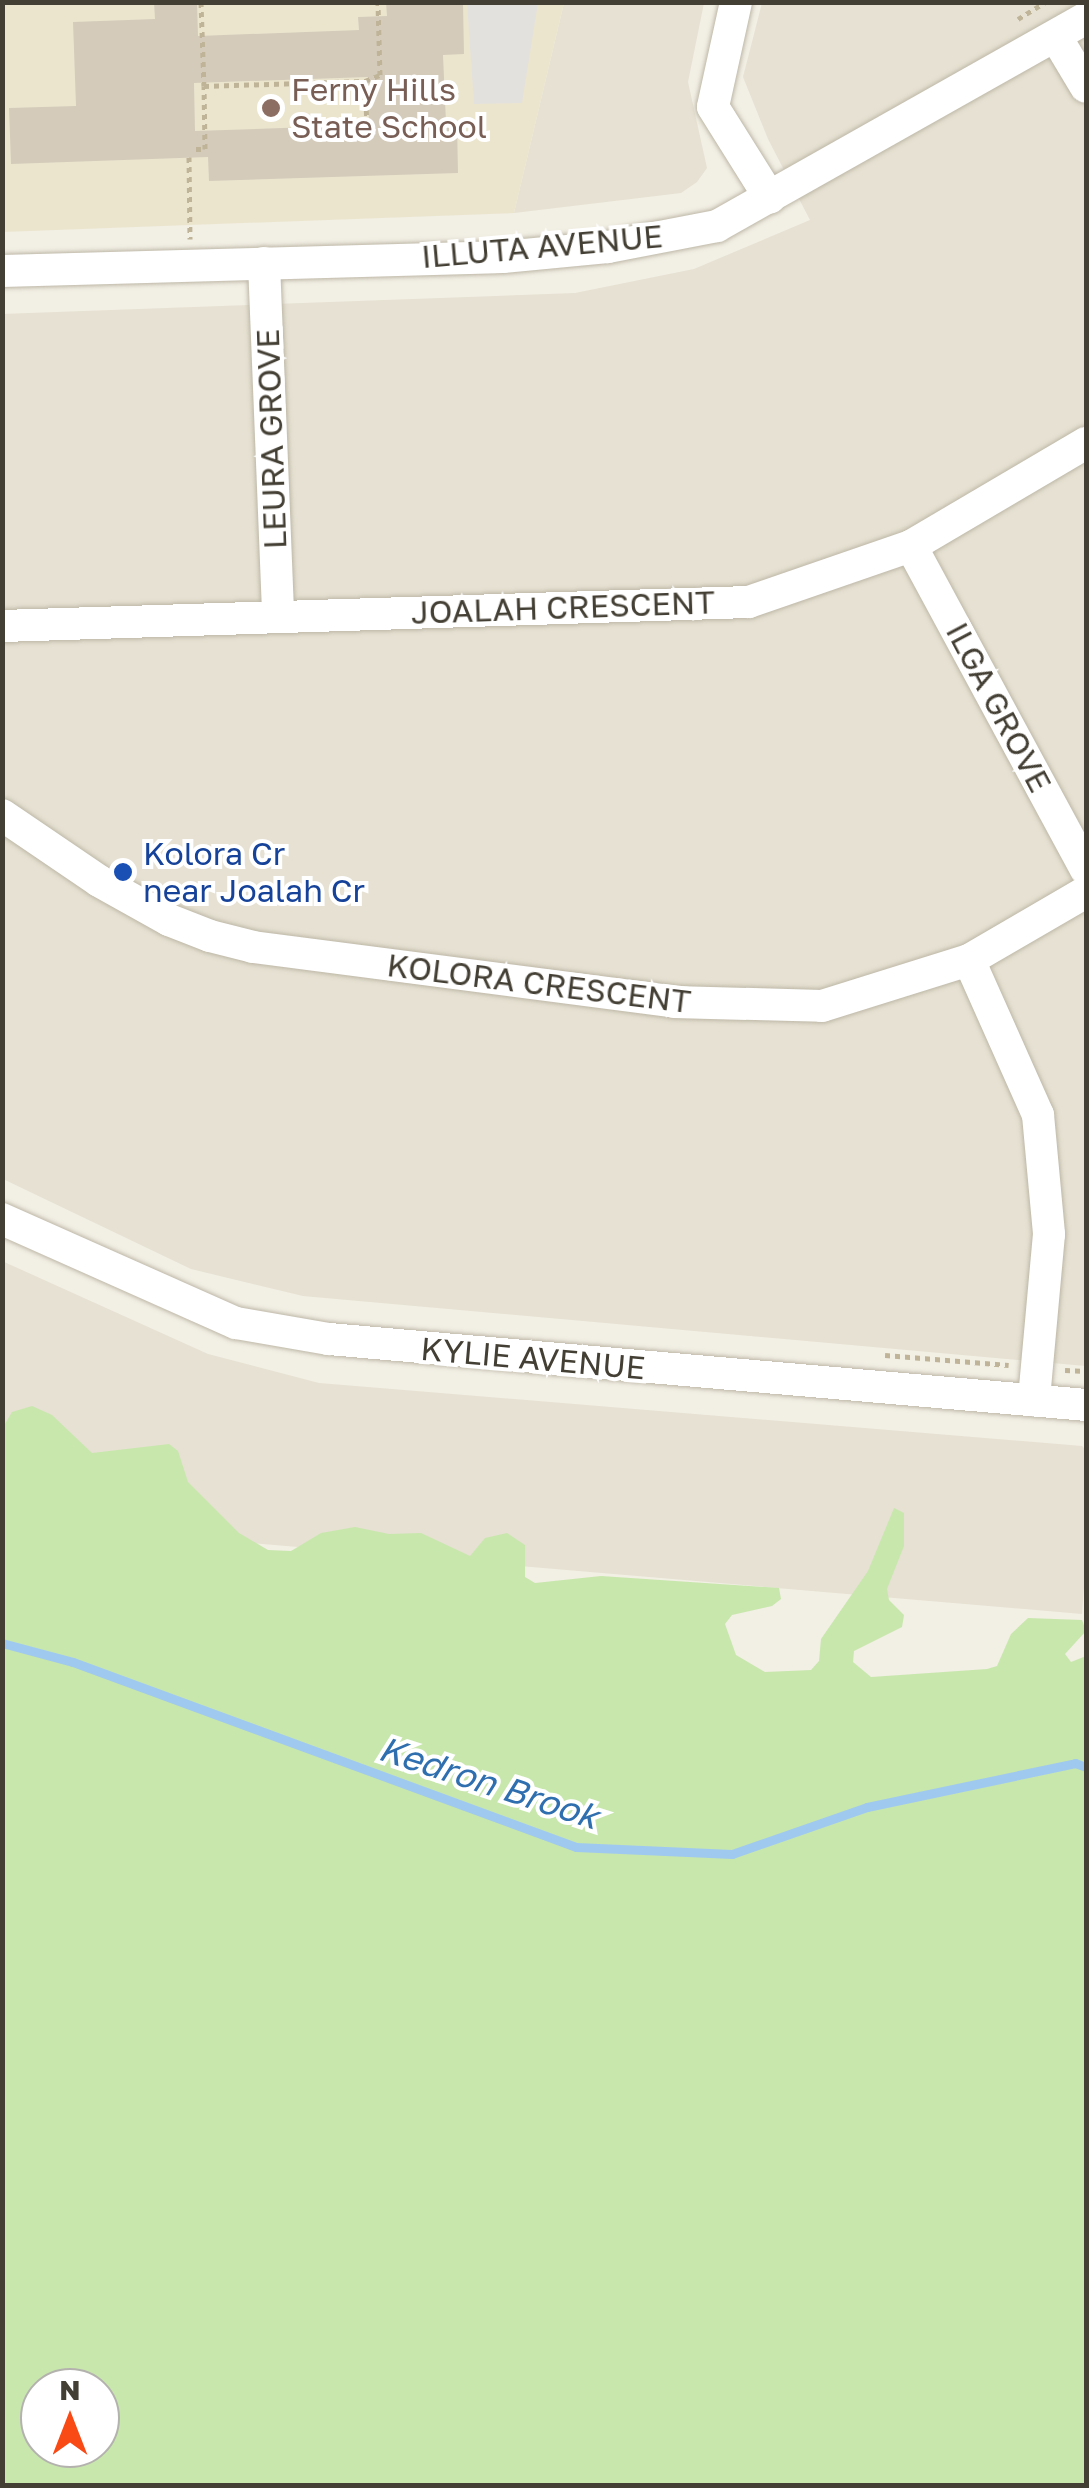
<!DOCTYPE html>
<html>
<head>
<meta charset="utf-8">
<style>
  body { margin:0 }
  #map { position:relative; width:1089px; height:2488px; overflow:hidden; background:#f2efe4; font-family:"Golos Text",sans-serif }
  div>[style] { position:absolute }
  .residential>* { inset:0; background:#e6e1d2 }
  .education>* { inset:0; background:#ebe5ce }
  .green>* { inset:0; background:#c8e7ad }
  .parking>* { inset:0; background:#e3e1dd }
  .stream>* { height:9px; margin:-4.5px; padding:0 4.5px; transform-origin:4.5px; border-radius:4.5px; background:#a0c9ef }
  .building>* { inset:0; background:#d4cbba }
  .path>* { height:5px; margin-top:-2.5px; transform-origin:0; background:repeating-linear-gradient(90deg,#bfb498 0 5px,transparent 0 10px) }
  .roads { filter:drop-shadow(0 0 2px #bdb7a7) drop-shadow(0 0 2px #bdb7a7) }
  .street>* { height:32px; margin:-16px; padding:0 16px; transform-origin:16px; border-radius:16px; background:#fff }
  .dots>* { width:28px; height:28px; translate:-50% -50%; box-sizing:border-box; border:5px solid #fff; border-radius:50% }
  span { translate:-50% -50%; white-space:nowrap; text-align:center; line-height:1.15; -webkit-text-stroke:8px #fff; paint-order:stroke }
  .education-label { font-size:32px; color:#785e54 }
  .left { translate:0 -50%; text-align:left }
  .street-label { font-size:32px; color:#443f34 }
  .transit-label { font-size:32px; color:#164399 }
  .water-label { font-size:35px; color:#2f6faf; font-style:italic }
  .frame { position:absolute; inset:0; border:5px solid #443f34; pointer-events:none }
  .north { position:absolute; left:20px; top:2368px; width:100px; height:100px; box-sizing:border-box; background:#fff; border:2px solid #b4b2ae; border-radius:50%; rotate:0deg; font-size:28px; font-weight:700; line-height:40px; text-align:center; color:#443f34 }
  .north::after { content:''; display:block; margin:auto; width:35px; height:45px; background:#f94915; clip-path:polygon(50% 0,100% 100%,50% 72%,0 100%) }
</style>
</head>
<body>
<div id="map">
  <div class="residential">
    <i style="clip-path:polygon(564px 3px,704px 3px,688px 82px,707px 168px,697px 182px,681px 193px,514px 213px)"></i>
    <i style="clip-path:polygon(762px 3px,1086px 3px,1086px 1366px,303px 1296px,191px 1269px,3px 1179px,2px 314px,575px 293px,694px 269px,810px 220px,768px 139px,743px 77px)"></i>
    <i style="clip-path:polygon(2px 1261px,208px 1354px,319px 1383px,1082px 1446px,1086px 1450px,1086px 1559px,1082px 1614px,181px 1537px,3px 1452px)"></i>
  </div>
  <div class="education">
    <i style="clip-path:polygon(2px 3px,564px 3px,514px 213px,3px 232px)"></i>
  </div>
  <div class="green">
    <i style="clip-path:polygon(evenodd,32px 1406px,52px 1415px,92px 1453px,169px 1444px,178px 1451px,188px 1482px,239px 1533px,268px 1550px,291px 1551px,321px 1533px,355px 1527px,389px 1534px,421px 1533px,470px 1556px,485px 1538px,507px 1533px,525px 1545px,525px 1577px,535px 1583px,601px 1576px,779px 1588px,781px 1599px,772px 1606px,732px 1615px,725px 1624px,736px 1655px,765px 1672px,811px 1670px,819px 1661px,821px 1639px,868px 1571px,894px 1508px,904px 1513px,904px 1546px,887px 1589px,889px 1600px,904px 1615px,902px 1627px,854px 1651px,853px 1662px,871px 1677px,987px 1669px,997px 1666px,1011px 1634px,1028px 1618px,1082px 1620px,1086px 1631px,1065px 1654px,1071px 1662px,1086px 1656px,1086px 2485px,3px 2485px,2px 1429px,12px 1412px,32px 1406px,40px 2388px,100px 2388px,100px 2448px,40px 2448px,40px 2388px)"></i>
  </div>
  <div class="parking">
    <i style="clip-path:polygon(467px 3px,538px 3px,522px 103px,474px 104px)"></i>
  </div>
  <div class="stream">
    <i style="left:2px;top:1643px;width:73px;rotate:15deg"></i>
    <i style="left:73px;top:1662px;width:536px;rotate:20.19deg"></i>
    <i style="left:576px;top:1847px;width:156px;rotate:2.6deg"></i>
    <i style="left:732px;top:1854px;width:143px;rotate:-19.2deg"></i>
    <i style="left:867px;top:1807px;width:213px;rotate:-11.9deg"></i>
    <i style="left:1075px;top:1763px;width:12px;rotate:20deg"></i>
  </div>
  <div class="building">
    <i style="clip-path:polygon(evenodd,154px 2px,197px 2px,198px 36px,359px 30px,358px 17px,387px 16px,386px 2px,463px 2px,464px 54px,443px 55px,446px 122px,457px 122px,458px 173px,209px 181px,208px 157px,11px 164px,9px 108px,76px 106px,73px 22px,155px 19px,154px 2px,368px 77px,369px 125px,195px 131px,194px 83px,368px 77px)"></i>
  </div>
  <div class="path">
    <i style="left:201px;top:2px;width:84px;rotate:88deg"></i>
    <i style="left:204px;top:86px;width:161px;rotate:-1.8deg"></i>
    <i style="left:1018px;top:19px;width:32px;rotate:-32deg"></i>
    <i style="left:2px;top:107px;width:57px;rotate:90deg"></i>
    <i style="left:367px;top:125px;width:44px;rotate:-92.6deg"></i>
    <i style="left:365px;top:81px;width:16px;rotate:-22deg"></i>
    <i style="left:380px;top:75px;width:73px;rotate:-91.6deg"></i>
    <i style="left:196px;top:149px;width:9px"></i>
    <i style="left:205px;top:149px;width:63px;rotate:-90.9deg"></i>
    <i style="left:189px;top:157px;width:82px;rotate:89.3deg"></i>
    <i style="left:885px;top:1355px;width:124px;rotate:4.6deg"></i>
    <i style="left:1065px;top:1370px;width:21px;rotate:3deg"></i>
  </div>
  <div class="roads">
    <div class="street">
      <i style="left:736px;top:2px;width:107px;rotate:102.4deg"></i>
      <i style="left:713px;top:107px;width:107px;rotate:57.9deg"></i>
      <i style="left:1056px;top:37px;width:58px;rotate:59deg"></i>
      <i style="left:264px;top:263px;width:352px;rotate:87.7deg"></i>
      <i style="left:2px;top:271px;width:501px;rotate:-1.6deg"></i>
      <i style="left:503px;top:257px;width:105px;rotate:-5.4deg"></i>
      <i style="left:608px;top:247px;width:111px;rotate:-10.9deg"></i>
      <i style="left:717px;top:226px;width:424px;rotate:-29.4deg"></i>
      <i style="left:911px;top:546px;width:367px;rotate:61.6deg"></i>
      <i style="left:2px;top:626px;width:747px;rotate:-1.84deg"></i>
      <i style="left:749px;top:602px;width:171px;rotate:-19.1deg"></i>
      <i style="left:911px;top:546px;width:203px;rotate:-30.5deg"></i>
      <i style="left:2px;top:815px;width:117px;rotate:34.2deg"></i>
      <i style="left:99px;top:881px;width:80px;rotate:29.1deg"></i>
      <i style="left:169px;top:920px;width:44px;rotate:21.3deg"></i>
      <i style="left:210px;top:936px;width:44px;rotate:14.3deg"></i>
      <i style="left:253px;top:947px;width:425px;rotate:7.4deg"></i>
      <i style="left:674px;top:1002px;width:148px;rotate:1.5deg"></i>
      <i style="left:822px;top:1006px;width:154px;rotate:-17.4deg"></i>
      <i style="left:969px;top:960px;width:135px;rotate:-30.2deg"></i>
      <i style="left:969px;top:960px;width:170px;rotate:66deg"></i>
      <i style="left:1038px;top:1115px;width:120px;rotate:84.7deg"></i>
      <i style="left:1049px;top:1234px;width:167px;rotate:95.2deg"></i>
      <i style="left:2px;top:1219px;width:256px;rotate:24deg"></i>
      <i style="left:236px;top:1323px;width:94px;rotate:9.8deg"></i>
      <i style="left:329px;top:1339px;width:760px;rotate:4.98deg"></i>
    </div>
  </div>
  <div class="dots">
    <i style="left:271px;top:108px;background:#8d6e63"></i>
    <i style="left:123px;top:872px;background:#1a4fb4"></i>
  </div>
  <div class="education-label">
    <span class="left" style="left:291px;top:108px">Ferny Hills<br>State School</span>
  </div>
  <div class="street-label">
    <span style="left:542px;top:246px;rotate:-5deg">ILLUTA AVENUE</span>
    <span style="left:271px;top:439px;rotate:-92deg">LEURA GROVE</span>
    <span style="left:563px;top:607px;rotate:-2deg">JOALAH CRESCENT</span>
    <span style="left:999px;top:707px;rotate:62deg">ILGA GROVE</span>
    <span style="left:539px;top:983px;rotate:7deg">KOLORA CRESCENT</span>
    <span style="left:533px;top:1358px;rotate:5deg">KYLIE AVENUE</span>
  </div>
  <div class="transit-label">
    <span class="left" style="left:143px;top:872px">Kolora Cr<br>near Joalah Cr</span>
  </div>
  <div class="water-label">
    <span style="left:489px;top:1782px;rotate:18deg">Kedron Brook</span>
  </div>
  <div class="frame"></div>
  <div class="north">N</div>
</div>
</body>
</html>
